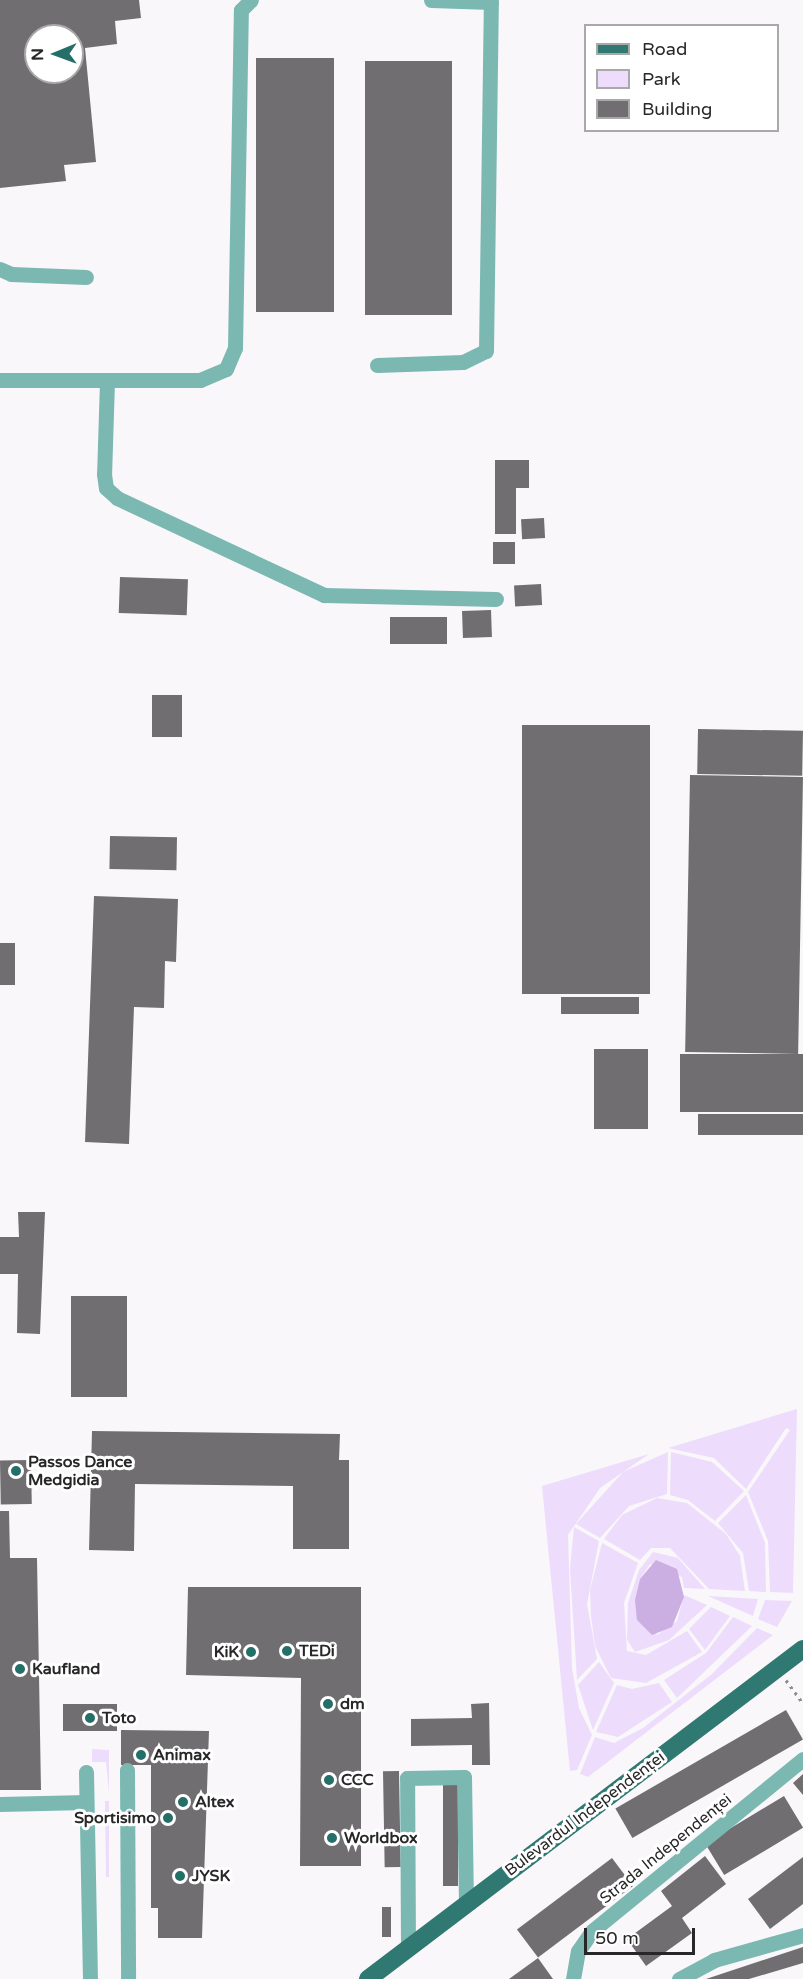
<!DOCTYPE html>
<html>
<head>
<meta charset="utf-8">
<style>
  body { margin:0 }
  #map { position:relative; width:803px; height:1979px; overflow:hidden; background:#f9f7fa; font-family:"Varela Round",sans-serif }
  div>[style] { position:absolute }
  .green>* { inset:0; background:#eedcfc }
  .water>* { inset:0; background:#cbaee2 }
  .building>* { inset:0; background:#706e71; transform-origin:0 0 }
  .path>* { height:3px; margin-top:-1.5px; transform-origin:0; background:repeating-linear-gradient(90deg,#8d8c8e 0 3px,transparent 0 7.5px) }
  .minor>* { height:15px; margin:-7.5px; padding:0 7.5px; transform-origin:7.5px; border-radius:7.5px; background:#7bb8b2 }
  .major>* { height:18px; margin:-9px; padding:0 9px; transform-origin:9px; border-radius:9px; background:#307872 }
  .dots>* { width:16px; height:16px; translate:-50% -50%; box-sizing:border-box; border:3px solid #fff; border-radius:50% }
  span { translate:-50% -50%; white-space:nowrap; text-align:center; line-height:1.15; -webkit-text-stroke:6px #fff; paint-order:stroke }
  .poi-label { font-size:16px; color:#282728; font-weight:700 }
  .left { translate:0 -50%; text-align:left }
  .right { translate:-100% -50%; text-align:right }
  .street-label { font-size:16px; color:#282728 }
  .legend { position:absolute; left:584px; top:24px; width:195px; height:108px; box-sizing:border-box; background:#fff; border:2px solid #a9a9a9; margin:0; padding:8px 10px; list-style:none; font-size:18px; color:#282728 }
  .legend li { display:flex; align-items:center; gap:12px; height:30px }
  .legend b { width:30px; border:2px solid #a9a9a9 }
  .north { position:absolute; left:24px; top:24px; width:60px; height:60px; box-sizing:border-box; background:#fff; border:2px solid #a9a9a9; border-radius:50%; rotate:269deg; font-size:16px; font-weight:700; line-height:24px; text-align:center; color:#282728 }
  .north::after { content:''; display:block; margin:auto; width:21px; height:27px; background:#256f69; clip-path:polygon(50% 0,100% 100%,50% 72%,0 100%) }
  .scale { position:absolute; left:584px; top:1928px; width:111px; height:27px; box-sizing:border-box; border:3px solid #282728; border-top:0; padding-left:8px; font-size:18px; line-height:21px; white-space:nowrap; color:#282728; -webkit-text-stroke:4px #fff; paint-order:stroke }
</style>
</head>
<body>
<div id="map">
  <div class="green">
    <i style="clip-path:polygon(797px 1409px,793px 1593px,770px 1592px,768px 1541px,748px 1492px,790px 1430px,786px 1428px,746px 1489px,714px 1458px,668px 1448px)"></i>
    <i style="clip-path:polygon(668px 1452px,667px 1494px,629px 1506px,600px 1538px,576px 1524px,623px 1472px)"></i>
    <i style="clip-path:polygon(671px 1452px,712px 1462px,744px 1491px,715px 1521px,688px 1500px,670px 1495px)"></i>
    <i style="clip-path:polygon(649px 1454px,600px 1488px,568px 1535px,572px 1668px,579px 1708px,592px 1735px,577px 1770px,570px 1771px,542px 1486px)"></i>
    <i style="clip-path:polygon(746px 1495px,765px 1543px,766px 1592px,749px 1591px,743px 1553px,718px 1523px)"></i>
    <i style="clip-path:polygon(657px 1498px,687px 1503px,726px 1534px,740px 1556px,745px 1591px,709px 1589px,670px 1548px,651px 1548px,640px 1560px,604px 1539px,622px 1515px)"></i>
    <i style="clip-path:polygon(574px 1527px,599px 1541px,587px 1604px,597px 1659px,577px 1680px,570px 1569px)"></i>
    <i style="clip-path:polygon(602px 1543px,638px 1563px,624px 1603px,627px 1651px,646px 1655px,687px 1631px,702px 1652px,646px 1683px,611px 1678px,595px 1646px,591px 1616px,590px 1590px)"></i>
    <i style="clip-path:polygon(653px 1552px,678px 1558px,705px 1589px,684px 1588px,682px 1577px,650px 1564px,640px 1579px,657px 1635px,677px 1621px,684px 1595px,707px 1605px,669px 1640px,635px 1652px,627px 1640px,628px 1603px,639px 1570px)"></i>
    <i style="clip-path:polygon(708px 1596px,758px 1599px,753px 1616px)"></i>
    <i style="clip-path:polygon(765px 1600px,792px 1601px,777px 1627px,758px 1619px)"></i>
    <i style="clip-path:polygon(711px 1607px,730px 1616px,705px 1650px,689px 1629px)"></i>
    <i style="clip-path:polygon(733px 1617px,752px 1626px,677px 1698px,664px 1680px,706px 1653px)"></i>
    <i style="clip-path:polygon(757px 1628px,773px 1635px,588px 1777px,580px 1774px,595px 1737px,614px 1743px,643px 1728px,712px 1674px)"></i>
    <i style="clip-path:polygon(599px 1662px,614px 1683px,593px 1730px,578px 1685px)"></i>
    <i style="clip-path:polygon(659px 1683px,672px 1702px,618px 1737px,596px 1732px,617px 1685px,632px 1689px)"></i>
    <i style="clip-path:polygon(92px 1749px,109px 1750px,109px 1793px,106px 1762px,92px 1762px)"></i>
    <i style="clip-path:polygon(105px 1801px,109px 1801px,109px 1877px,106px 1877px)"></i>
  </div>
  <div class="water">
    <i style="clip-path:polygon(656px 1560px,677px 1569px,684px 1597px,672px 1627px,652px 1635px,637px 1620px,635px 1600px,640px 1579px)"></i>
  </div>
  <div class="building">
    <i style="clip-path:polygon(evenodd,0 0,139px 0,141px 18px,115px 21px,117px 44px,85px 48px,96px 162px,64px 165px,66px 181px,0 188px,0 0,36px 36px,72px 36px,72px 72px,36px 72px,36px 36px)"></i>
    <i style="left:256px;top:58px;width:78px;height:254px"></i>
    <i style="left:365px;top:61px;width:87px;height:254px"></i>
    <i style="clip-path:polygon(495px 460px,529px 460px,529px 488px,516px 488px,516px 534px,495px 534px)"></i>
    <i style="left:544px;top:518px;width:20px;height:23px;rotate:87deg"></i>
    <i style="left:515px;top:542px;width:22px;height:22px;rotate:90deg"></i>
    <i style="left:120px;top:577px;width:68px;height:36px;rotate:2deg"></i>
    <i style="left:541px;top:584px;width:21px;height:27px;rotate:87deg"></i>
    <i style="left:491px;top:610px;width:27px;height:29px;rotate:88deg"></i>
    <i style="left:390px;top:617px;width:57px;height:27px"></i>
    <i style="left:152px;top:695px;width:30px;height:42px"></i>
    <i style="left:522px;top:725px;width:128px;height:269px"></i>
    <i style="left:698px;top:729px;width:105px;height:45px;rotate:1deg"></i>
    <i style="left:690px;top:775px;width:113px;height:277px;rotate:1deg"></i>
    <i style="left:110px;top:836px;width:67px;height:33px;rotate:1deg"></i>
    <i style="clip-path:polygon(94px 896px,178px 899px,176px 962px,165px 961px,164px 1008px,134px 1007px,129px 1144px,85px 1142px)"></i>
    <i style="left:0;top:943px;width:15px;height:42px"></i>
    <i style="left:561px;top:997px;width:78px;height:17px"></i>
    <i style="left:594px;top:1049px;width:54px;height:80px"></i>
    <i style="left:680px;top:1054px;width:123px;height:58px"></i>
    <i style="left:698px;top:1114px;width:105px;height:21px"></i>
    <i style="clip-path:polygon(18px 1212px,45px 1212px,40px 1334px,17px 1333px,18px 1274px,0 1274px,0 1237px,19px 1237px)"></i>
    <i style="left:71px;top:1296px;width:56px;height:101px"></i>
    <i style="clip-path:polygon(92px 1431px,340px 1434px,339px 1460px,349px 1460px,349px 1549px,293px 1549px,293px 1486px,135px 1484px,134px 1551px,89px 1550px)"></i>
    <i style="left:31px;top:1460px;width:44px;height:31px;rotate:89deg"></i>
    <i style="clip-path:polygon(0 1511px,9px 1511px,10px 1558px,37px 1558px,41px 1790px,0 1790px)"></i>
    <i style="clip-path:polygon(188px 1587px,361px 1587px,361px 1866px,300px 1866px,301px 1678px,186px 1675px)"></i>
    <i style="clip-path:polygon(489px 1703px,490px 1765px,472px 1765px,472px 1745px,411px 1746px,411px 1719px,472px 1718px,471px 1704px)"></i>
    <i style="left:63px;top:1704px;width:54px;height:27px"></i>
    <i style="left:786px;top:1710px;width:34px;height:197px;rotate:60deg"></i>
    <i style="clip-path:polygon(121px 1730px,209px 1731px,202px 1938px,158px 1938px,158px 1908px,151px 1908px,151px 1765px,121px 1765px)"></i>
    <i style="left:399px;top:1771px;width:96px;height:16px;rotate:89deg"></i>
    <i style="clip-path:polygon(803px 1774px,803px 1795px,793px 1783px)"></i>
    <i style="left:443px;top:1779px;width:15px;height:107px"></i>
    <i style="left:784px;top:1796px;width:37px;height:92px;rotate:59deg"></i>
    <i style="clip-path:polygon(705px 1856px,726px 1884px,682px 1918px,692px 1933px,646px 1966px,627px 1939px,672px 1906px,661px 1891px)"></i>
    <i style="clip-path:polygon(803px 1857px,803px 1904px,770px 1929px,748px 1899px)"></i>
    <i style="left:612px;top:1858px;width:35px;height:119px;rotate:53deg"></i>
    <i style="left:382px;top:1907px;width:9px;height:30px"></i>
    <i style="clip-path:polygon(803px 1947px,803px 1963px,749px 1979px,706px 1979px)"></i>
    <i style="clip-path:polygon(538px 1958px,553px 1979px,509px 1979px)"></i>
  </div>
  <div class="path">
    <i style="left:786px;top:1680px;width:29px;rotate:54deg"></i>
  </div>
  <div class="minor">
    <i style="left:0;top:269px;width:12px;rotate:24deg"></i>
    <i style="left:11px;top:274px;width:75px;rotate:2.3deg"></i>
    <i style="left:377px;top:365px;width:86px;rotate:-2deg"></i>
    <i style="left:463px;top:362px;width:25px;rotate:-26deg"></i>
    <i style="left:486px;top:351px;width:349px;rotate:-89.2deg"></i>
    <i style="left:491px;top:2px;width:60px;rotate:-178.1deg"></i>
    <i style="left:0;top:380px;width:200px"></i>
    <i style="left:200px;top:380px;width:28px;rotate:-23deg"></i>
    <i style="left:226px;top:369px;width:23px;rotate:-67deg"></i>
    <i style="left:235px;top:348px;width:338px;rotate:-89deg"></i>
    <i style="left:241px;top:10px;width:14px;rotate:-45deg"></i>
    <i style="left:107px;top:381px;width:93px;rotate:91.8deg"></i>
    <i style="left:104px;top:474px;width:14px;rotate:82deg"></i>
    <i style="left:106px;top:488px;width:15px;rotate:42deg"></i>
    <i style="left:117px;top:498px;width:229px;rotate:25.1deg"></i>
    <i style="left:324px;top:595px;width:172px;rotate:1.3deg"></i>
    <i style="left:127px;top:1770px;width:209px;rotate:89.7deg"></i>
    <i style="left:86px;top:1772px;width:207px;rotate:88.9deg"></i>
    <i style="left:0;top:1804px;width:86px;rotate:-1.3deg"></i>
    <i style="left:408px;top:1948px;width:170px;rotate:-90.3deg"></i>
    <i style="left:407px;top:1778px;width:57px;rotate:-1deg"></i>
    <i style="left:464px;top:1777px;width:127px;rotate:89.1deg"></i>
    <i style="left:573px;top:1979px;width:28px;rotate:-80deg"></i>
    <i style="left:578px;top:1951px;width:24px;rotate:-55deg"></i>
    <i style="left:592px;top:1931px;width:272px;rotate:-39.2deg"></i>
    <i style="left:679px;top:1979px;width:40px;rotate:-28deg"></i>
    <i style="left:714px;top:1960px;width:92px;rotate:-15.7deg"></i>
  </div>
  <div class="major">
    <i style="left:368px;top:1979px;width:546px;rotate:-37.18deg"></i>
  </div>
  <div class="dots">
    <i style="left:16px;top:1471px;background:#256f69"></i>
    <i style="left:287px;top:1651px;background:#256f69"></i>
    <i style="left:251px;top:1652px;background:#256f69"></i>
    <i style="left:20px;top:1669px;background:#256f69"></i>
    <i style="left:328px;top:1704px;background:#256f69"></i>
    <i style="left:90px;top:1718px;background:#256f69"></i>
    <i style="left:141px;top:1755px;background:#256f69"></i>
    <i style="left:329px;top:1780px;background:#256f69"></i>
    <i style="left:183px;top:1802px;background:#256f69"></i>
    <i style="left:168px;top:1818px;background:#256f69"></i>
    <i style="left:332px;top:1838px;background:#256f69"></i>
    <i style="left:180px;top:1876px;background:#256f69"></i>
  </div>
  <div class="poi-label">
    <span class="left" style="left:28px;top:1471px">Passos Dance<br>Medgidia</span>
    <span class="left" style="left:299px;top:1651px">TEDi</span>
    <span class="right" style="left:239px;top:1652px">KiK</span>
    <span class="left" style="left:32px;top:1669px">Kaufland</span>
    <span class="left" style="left:340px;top:1704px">dm</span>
    <span class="left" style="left:102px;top:1718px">Toto</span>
    <span class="left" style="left:153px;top:1755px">Animax</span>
    <span class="left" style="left:341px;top:1780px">CCC</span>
    <span class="left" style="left:195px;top:1802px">Altex</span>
    <span class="right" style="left:156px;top:1818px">Sportisimo</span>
    <span class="left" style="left:344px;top:1838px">Worldbox</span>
    <span class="left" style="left:192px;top:1876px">JYSK</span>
  </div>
  <div class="street-label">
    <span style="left:585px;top:1814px;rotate:-37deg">Bulevardul Independenței</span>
    <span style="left:666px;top:1849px;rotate:-39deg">Strada Independenței</span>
  </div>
  <ul class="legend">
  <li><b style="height:8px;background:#307872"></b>Road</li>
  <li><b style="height:16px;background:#eedcfc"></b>Park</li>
  <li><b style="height:16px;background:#706e71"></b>Building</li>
  </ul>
  <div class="north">N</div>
  <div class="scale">50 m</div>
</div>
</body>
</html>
